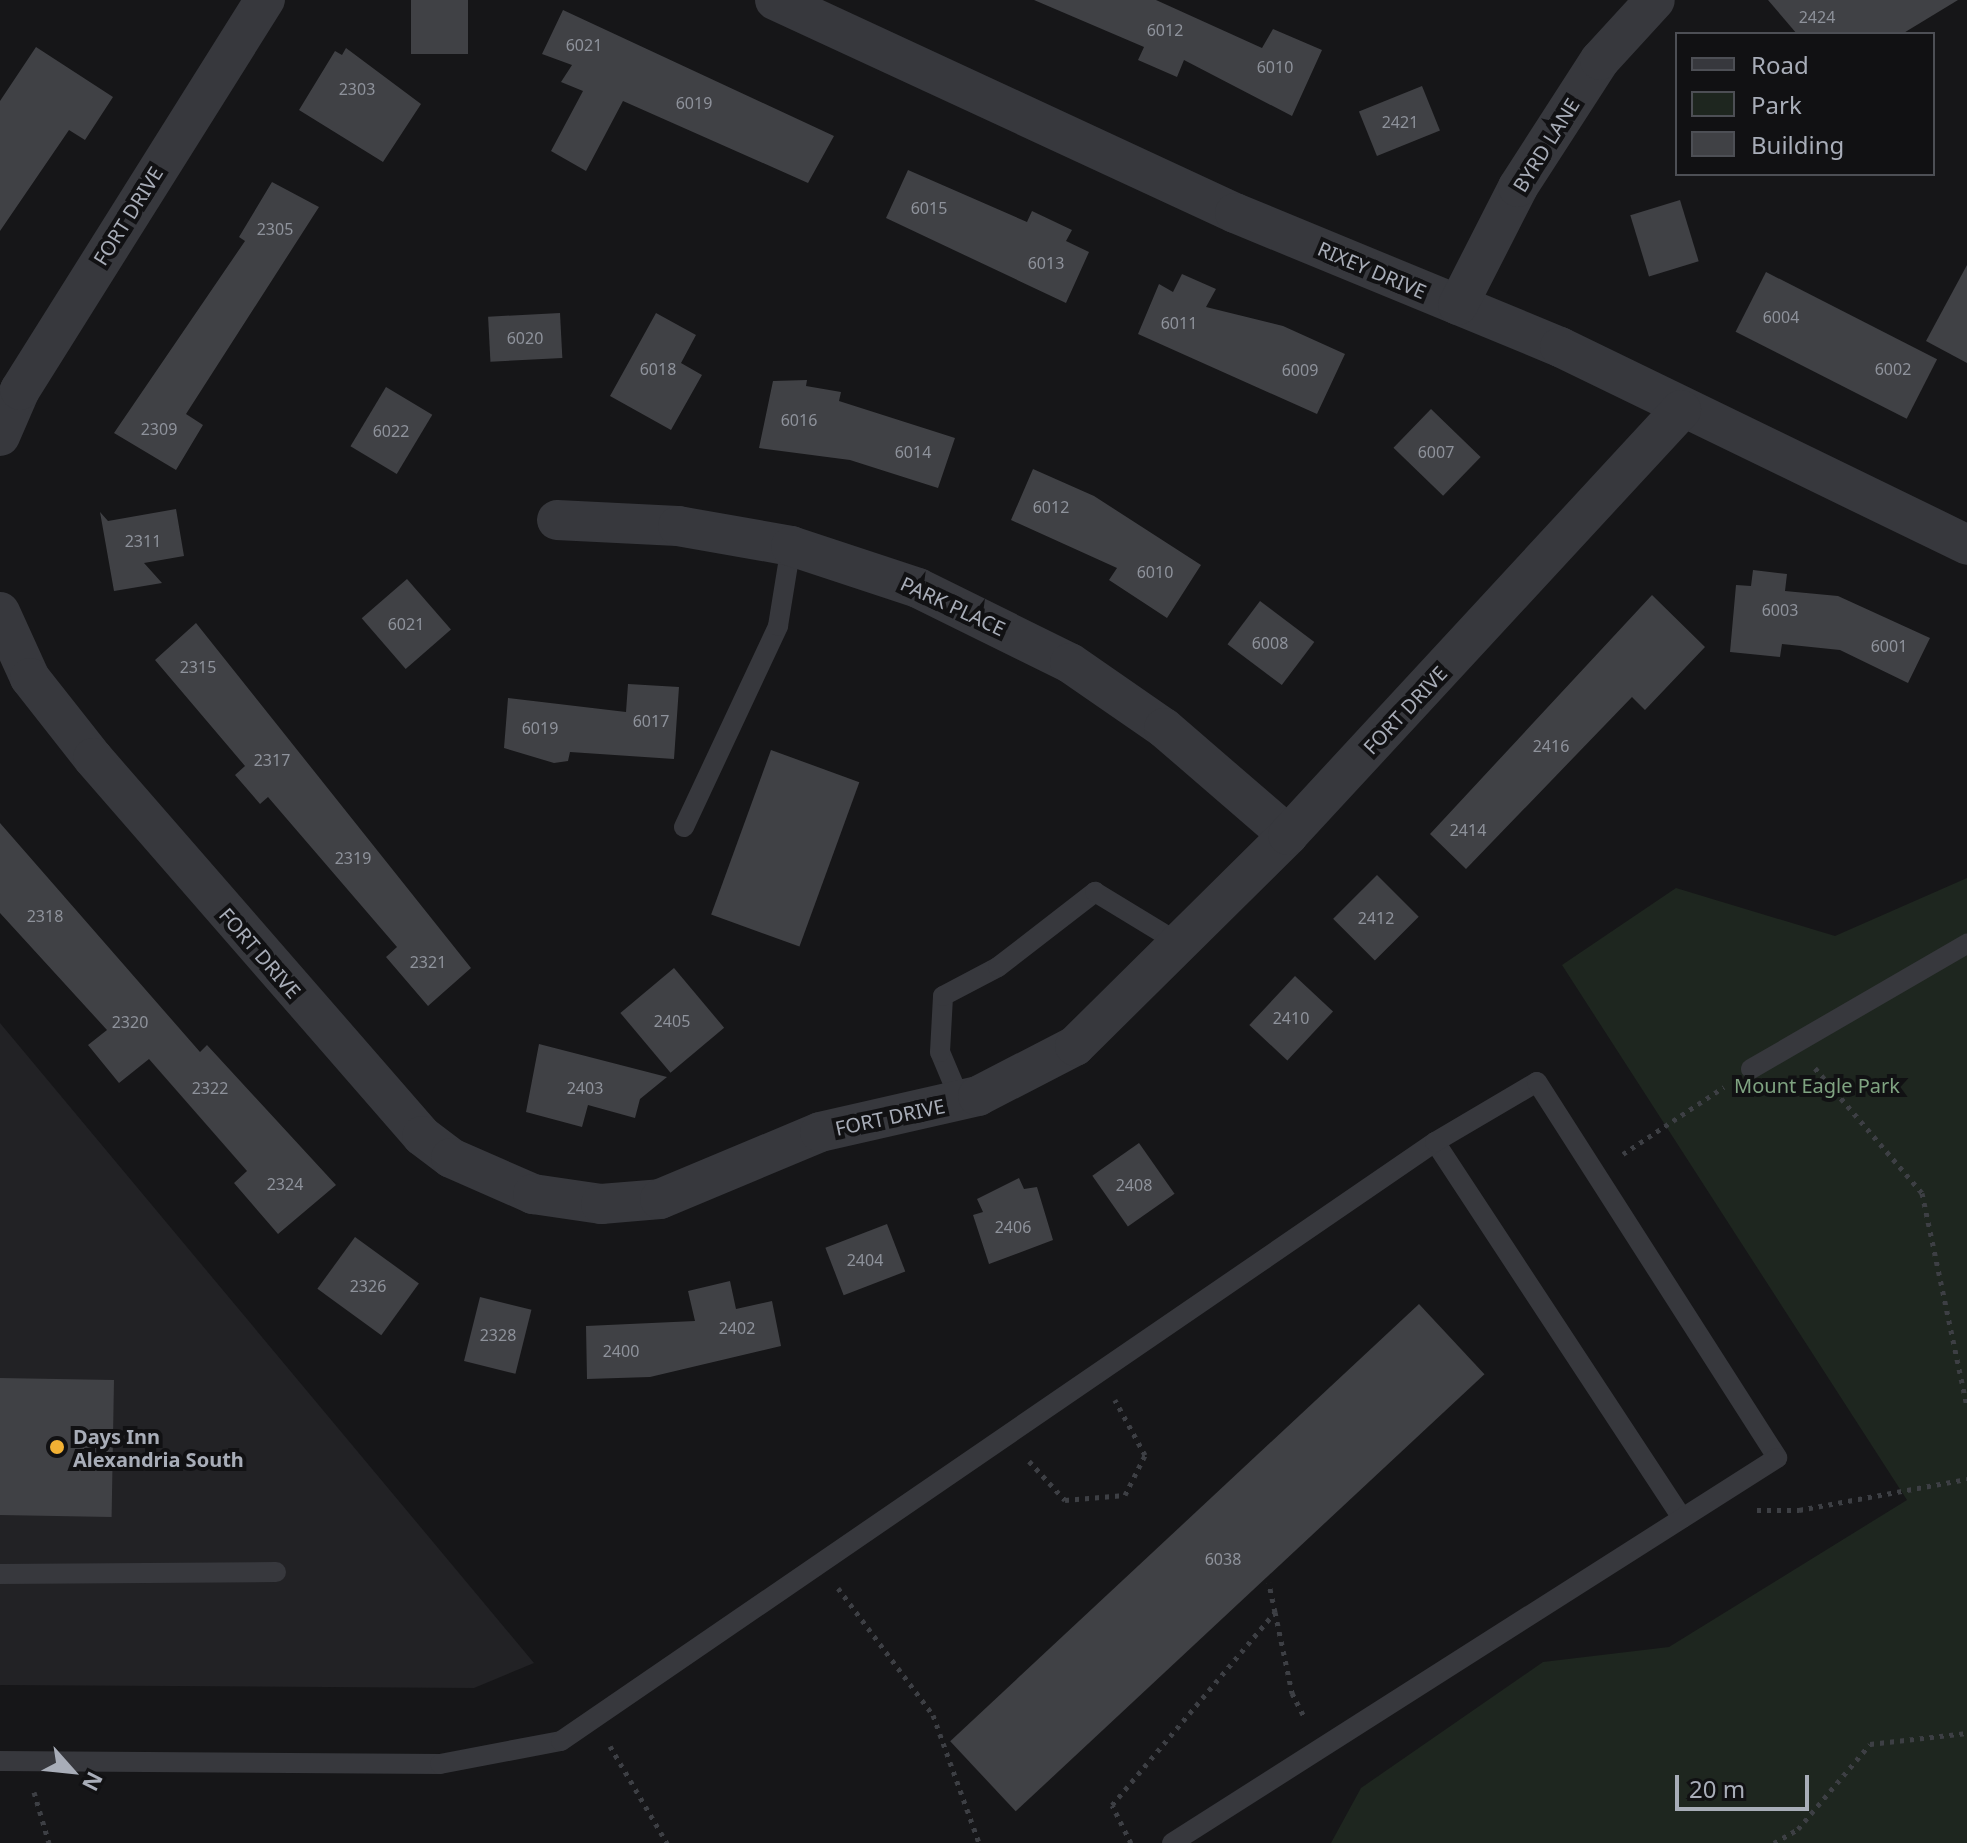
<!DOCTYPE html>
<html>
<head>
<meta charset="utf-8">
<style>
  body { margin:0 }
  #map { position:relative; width:1967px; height:1843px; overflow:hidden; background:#161618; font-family:"Noto Sans",sans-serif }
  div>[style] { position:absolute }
  .built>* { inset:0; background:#222225 }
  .green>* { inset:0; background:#1e261f }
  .building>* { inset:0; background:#404145; transform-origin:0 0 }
  .path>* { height:5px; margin-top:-2.5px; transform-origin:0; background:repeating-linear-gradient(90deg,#3d3f44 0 4px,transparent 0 10px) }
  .lane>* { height:20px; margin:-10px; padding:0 10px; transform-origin:10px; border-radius:10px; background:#37383d }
  .street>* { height:40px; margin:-20px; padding:0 20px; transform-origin:20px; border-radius:20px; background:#37383d }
  .dots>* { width:22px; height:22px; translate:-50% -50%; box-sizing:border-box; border:4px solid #111113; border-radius:50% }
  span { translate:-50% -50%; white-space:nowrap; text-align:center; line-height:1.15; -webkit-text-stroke:8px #111113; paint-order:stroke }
  .number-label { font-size:16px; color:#8e929b }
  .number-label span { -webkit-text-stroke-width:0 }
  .street-label { font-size:20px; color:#a8adb8 }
  .park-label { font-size:20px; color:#7fa381 }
  .poi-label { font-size:20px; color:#a8adb8; font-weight:700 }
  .left { translate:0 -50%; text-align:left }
  .legend { position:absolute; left:1675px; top:32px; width:260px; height:144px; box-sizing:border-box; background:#111113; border:2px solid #4d4f55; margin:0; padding:10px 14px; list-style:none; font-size:24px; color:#a8adb8 }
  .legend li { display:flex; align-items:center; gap:16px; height:40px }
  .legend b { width:40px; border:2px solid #4d4f55 }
  .north { position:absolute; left:32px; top:1731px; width:80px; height:80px; -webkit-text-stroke:6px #111113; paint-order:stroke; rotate:117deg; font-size:22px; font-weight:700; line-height:32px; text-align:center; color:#a8adb8 }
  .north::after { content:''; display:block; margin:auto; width:28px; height:36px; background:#a8adb8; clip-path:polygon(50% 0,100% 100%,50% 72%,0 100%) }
  .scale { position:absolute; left:1675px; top:1775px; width:134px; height:36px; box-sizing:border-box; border:4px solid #a8adb8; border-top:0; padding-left:10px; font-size:24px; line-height:28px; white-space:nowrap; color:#a8adb8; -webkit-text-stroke:6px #111113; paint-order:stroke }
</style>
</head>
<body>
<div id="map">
  <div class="built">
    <i style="clip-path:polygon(0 1023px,534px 1663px,474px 1688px,0 1685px)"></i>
  </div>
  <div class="green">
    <i style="clip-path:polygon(1967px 878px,1967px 1843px,1331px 1843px,1361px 1788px,1543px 1662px,1669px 1647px,1907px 1500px,1562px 965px,1676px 888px,1835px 936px)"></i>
  </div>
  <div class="building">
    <i style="left:411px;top:0;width:57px;height:54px"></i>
    <i style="clip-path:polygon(1034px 0,1156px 0,1262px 48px,1273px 29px,1322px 50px,1292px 116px,1184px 60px,1177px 77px,1138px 60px,1144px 47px)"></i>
    <i style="clip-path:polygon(1768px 0,1958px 0,1902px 34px,1797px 34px)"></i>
    <i style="clip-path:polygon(563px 10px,834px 136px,808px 183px,623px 101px,586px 171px,551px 151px,583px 91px,561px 82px,572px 65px,542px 54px)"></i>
    <i style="clip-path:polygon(36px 47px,113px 97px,85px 140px,69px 130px,0 231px,0 101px)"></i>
    <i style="clip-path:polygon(346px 48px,421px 104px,383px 162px,299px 110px,335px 51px,342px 55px)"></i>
    <i style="left:1422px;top:86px;width:48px;height:68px;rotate:68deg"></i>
    <i style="clip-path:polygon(908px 170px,1027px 222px,1032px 211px,1072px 230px,1066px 241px,1089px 252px,1066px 303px,886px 218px)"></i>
    <i style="clip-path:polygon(272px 182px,319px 207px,186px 414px,203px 425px,176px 470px,114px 433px,245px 241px,239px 237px)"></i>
    <i style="left:1680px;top:200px;width:64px;height:52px;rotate:73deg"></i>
    <i style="clip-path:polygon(1967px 265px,1967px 363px,1926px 341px)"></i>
    <i style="left:1766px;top:272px;width:192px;height:67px;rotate:27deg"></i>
    <i style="clip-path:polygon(1182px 274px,1216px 289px,1206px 307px,1283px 326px,1345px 354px,1317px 414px,1138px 334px,1159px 284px,1173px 292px)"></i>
    <i style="left:560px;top:313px;width:45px;height:72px;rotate:87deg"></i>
    <i style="clip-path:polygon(656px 313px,696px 335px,681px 363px,702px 375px,671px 430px,610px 396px)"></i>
    <i style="clip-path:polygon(807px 380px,806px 386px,841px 392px,839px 401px,955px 438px,938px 488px,850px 460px,759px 448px,773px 381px)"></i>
    <i style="left:386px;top:387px;width:54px;height:69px;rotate:31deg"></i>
    <i style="left:1431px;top:409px;width:69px;height:54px;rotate:44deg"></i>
    <i style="clip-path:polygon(1033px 469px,1094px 496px,1201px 565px,1167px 618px,1109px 580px,1117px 568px,1011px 520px)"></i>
    <i style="clip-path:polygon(176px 509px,184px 556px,144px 563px,162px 583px,114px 591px,100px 512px,108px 521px)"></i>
    <i style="clip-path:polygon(1753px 570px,1787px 574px,1785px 591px,1838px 596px,1930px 638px,1908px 683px,1840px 650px,1782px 644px,1780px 657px,1730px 652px,1736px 585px,1751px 586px)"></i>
    <i style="left:407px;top:579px;width:67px;height:60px;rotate:49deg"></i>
    <i style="clip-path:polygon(1652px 595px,1705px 647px,1645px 710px,1632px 697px,1466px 869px,1430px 834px)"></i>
    <i style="left:1260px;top:601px;width:68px;height:54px;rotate:37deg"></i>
    <i style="clip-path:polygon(196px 623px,471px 968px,428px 1006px,386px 957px,397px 947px,268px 797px,260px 804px,235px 775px,245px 766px,155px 660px)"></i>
    <i style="clip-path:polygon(628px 684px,679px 687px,674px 759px,570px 752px,568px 761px,554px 763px,504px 748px,508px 698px,626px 712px)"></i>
    <i style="left:771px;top:750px;width:94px;height:175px;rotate:20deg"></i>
    <i style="clip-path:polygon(0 823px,200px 1052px,207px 1045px,336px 1185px,278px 1234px,234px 1183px,247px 1171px,149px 1059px,119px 1083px,88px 1045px,107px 1030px,0 913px)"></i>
    <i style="left:1377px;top:875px;width:59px;height:62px;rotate:45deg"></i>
    <i style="left:674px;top:968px;width:78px;height:70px;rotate:50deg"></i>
    <i style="left:1295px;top:976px;width:52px;height:67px;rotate:43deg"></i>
    <i style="clip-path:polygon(539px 1044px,667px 1077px,640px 1099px,635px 1118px,588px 1105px,582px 1127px,526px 1112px)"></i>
    <i style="left:1139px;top:1143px;width:62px;height:57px;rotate:55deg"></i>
    <i style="clip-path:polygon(1019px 1178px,1024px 1189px,1037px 1187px,1053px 1240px,989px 1264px,973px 1215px,983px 1212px,977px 1199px)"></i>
    <i style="left:887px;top:1224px;width:51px;height:66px;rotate:69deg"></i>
    <i style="left:355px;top:1237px;width:79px;height:64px;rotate:36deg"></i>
    <i style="clip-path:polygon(730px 1281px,736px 1309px,772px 1301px,781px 1346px,650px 1377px,587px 1379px,586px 1326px,695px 1321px,688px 1291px)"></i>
    <i style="left:480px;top:1297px;width:53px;height:66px;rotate:14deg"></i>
    <i style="left:1419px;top:1304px;width:96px;height:641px;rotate:47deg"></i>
    <i style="left:0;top:1378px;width:114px;height:137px;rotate:1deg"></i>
  </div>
  <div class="path">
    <i style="left:1815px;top:1068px;width:165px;rotate:49.4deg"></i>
    <i style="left:1922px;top:1193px;width:219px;rotate:78.1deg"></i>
    <i style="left:1623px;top:1154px;width:121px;rotate:-33.6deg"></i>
    <i style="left:1029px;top:1461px;width:53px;rotate:47.3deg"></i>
    <i style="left:1065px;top:1500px;width:60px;rotate:-4.8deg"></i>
    <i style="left:1125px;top:1495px;width:45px;rotate:-63.4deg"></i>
    <i style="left:1145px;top:1455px;width:63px;rotate:-118.6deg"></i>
    <i style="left:1757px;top:1510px;width:42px"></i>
    <i style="left:1799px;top:1510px;width:171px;rotate:-10.5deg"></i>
    <i style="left:838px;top:1588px;width:159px;rotate:53.2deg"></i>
    <i style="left:933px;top:1715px;width:136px;rotate:70.2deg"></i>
    <i style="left:1275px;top:1612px;width:83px;rotate:78.1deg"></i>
    <i style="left:1292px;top:1693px;width:29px;rotate:63deg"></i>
    <i style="left:610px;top:1746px;width:113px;rotate:59.6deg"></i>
    <i style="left:34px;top:1792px;width:53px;rotate:73.6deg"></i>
    <i style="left:1131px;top:1843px;width:42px;rotate:-116.6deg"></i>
    <i style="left:1112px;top:1805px;width:253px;rotate:-49.8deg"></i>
    <i style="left:1275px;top:1612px;width:30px;rotate:-102deg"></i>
    <i style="left:1774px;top:1843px;width:28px;rotate:-30deg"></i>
    <i style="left:1798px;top:1829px;width:111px;rotate:-49.7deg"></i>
    <i style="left:1870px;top:1744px;width:98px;rotate:-6.5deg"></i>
  </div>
  <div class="lane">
    <i style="left:684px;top:827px;width:222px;rotate:-64.9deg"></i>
    <i style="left:778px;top:626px;width:81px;rotate:-80.8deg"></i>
    <i style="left:1751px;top:1069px;width:250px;rotate:-30.1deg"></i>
    <i style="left:961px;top:1102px;width:54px;rotate:-112.8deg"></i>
    <i style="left:940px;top:1052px;width:56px;rotate:-86.9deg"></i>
    <i style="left:943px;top:996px;width:62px;rotate:-27.8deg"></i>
    <i style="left:998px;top:967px;width:123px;rotate:-37.7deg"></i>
    <i style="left:1095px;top:892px;width:102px;rotate:31.3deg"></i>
    <i style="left:1435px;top:1142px;width:450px;rotate:56.7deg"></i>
    <i style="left:0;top:1574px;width:276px;rotate:-0.4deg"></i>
    <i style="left:0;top:1761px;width:440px;rotate:0.4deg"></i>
    <i style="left:440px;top:1764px;width:123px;rotate:-10.8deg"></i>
    <i style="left:561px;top:1741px;width:1060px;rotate:-34.42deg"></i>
    <i style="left:1435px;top:1142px;width:118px;rotate:-30.5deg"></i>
    <i style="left:1537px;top:1082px;width:446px;rotate:57.4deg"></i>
    <i style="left:1777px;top:1458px;width:717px;rotate:147.53deg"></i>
  </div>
  <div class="street">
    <i style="left:775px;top:0;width:507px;rotate:24.85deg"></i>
    <i style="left:1235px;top:213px;width:352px;rotate:22.4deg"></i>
    <i style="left:1560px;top:347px;width:453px;rotate:25.9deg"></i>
    <i style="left:1458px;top:305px;width:132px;rotate:-63deg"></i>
    <i style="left:1518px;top:187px;width:151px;rotate:-57.2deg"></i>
    <i style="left:1600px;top:60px;width:81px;rotate:-47.5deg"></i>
    <i style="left:0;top:436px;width:50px;rotate:-66.5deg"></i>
    <i style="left:20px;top:390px;width:461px;rotate:-57.9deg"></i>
    <i style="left:557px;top:520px;width:121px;rotate:2.8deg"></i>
    <i style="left:678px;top:526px;width:115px;rotate:10deg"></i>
    <i style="left:791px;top:546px;width:134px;rotate:18.3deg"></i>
    <i style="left:918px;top:588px;width:169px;rotate:26.3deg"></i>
    <i style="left:1070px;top:663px;width:114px;rotate:34.7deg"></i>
    <i style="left:1164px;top:728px;width:164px;rotate:40.8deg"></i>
    <i style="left:0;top:612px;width:72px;rotate:65.6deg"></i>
    <i style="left:30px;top:678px;width:102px;rotate:51.8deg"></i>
    <i style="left:93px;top:758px;width:501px;rotate:48.96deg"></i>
    <i style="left:422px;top:1136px;width:36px;rotate:37deg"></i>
    <i style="left:451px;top:1158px;width:90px;rotate:23.7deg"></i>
    <i style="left:533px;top:1194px;width:69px;rotate:8.4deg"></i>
    <i style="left:601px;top:1204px;width:59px;rotate:-4.8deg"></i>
    <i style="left:660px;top:1199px;width:173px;rotate:-22.7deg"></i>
    <i style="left:820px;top:1132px;width:162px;rotate:-12.8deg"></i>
    <i style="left:978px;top:1096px;width:109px;rotate:-27.3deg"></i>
    <i style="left:1075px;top:1046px;width:300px;rotate:-44.7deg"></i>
    <i style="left:1288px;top:835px;width:579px;rotate:-47.24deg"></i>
  </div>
  <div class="dots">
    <i style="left:57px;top:1447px;background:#f2b134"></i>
  </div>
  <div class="number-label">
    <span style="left:1817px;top:17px">2424</span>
    <span style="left:1165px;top:30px">6012</span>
    <span style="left:584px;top:45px">6021</span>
    <span style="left:1275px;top:67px">6010</span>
    <span style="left:357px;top:89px">2303</span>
    <span style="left:694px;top:103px">6019</span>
    <span style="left:1400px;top:122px">2421</span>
    <span style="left:929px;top:208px">6015</span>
    <span style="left:275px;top:229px">2305</span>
    <span style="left:1046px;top:263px">6013</span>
    <span style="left:1781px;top:317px">6004</span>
    <span style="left:1179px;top:323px">6011</span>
    <span style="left:525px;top:338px">6020</span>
    <span style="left:658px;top:369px">6018</span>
    <span style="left:1893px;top:369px">6002</span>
    <span style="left:1300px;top:370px">6009</span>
    <span style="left:799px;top:420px">6016</span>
    <span style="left:159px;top:429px">2309</span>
    <span style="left:391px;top:431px">6022</span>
    <span style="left:913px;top:452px">6014</span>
    <span style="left:1436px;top:452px">6007</span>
    <span style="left:1051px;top:507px">6012</span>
    <span style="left:143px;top:541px">2311</span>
    <span style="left:1155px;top:572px">6010</span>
    <span style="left:1780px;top:610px">6003</span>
    <span style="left:406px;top:624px">6021</span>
    <span style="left:1270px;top:643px">6008</span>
    <span style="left:1889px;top:646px">6001</span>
    <span style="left:198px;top:667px">2315</span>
    <span style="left:651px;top:721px">6017</span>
    <span style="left:540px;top:728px">6019</span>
    <span style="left:1551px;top:746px">2416</span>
    <span style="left:272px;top:760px">2317</span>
    <span style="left:1468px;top:830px">2414</span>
    <span style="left:353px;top:858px">2319</span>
    <span style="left:45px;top:916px">2318</span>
    <span style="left:1376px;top:918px">2412</span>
    <span style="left:428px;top:962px">2321</span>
    <span style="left:1291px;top:1018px">2410</span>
    <span style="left:672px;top:1021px">2405</span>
    <span style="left:130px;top:1022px">2320</span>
    <span style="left:210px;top:1088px">2322</span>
    <span style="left:585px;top:1088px">2403</span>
    <span style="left:285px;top:1184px">2324</span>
    <span style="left:1134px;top:1185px">2408</span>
    <span style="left:1013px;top:1227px">2406</span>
    <span style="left:865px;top:1260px">2404</span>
    <span style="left:368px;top:1286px">2326</span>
    <span style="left:737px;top:1328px">2402</span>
    <span style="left:498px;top:1335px">2328</span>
    <span style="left:621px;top:1351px">2400</span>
    <span style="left:1223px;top:1559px">6038</span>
  </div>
  <div class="street-label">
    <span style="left:1546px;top:145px;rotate:-58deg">BYRD LANE</span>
    <span style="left:128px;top:216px;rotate:-58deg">FORT DRIVE</span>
    <span style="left:1372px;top:270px;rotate:23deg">RIXEY DRIVE</span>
    <span style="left:953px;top:606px;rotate:25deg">PARK PLACE</span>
    <span style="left:1405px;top:710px;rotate:-47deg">FORT DRIVE</span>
    <span style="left:260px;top:953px;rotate:49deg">FORT DRIVE</span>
    <span style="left:890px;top:1117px;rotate:-12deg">FORT DRIVE</span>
  </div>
  <div class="park-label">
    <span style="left:1817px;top:1085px">Mount Eagle Park</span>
  </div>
  <div class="poi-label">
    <span class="left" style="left:73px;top:1448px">Days Inn<br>Alexandria South</span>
  </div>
  <ul class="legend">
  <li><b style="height:10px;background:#37383d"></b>Road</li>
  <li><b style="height:22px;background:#1e261f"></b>Park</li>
  <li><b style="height:22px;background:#404145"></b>Building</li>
  </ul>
  <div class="north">N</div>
  <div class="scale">20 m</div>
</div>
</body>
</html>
